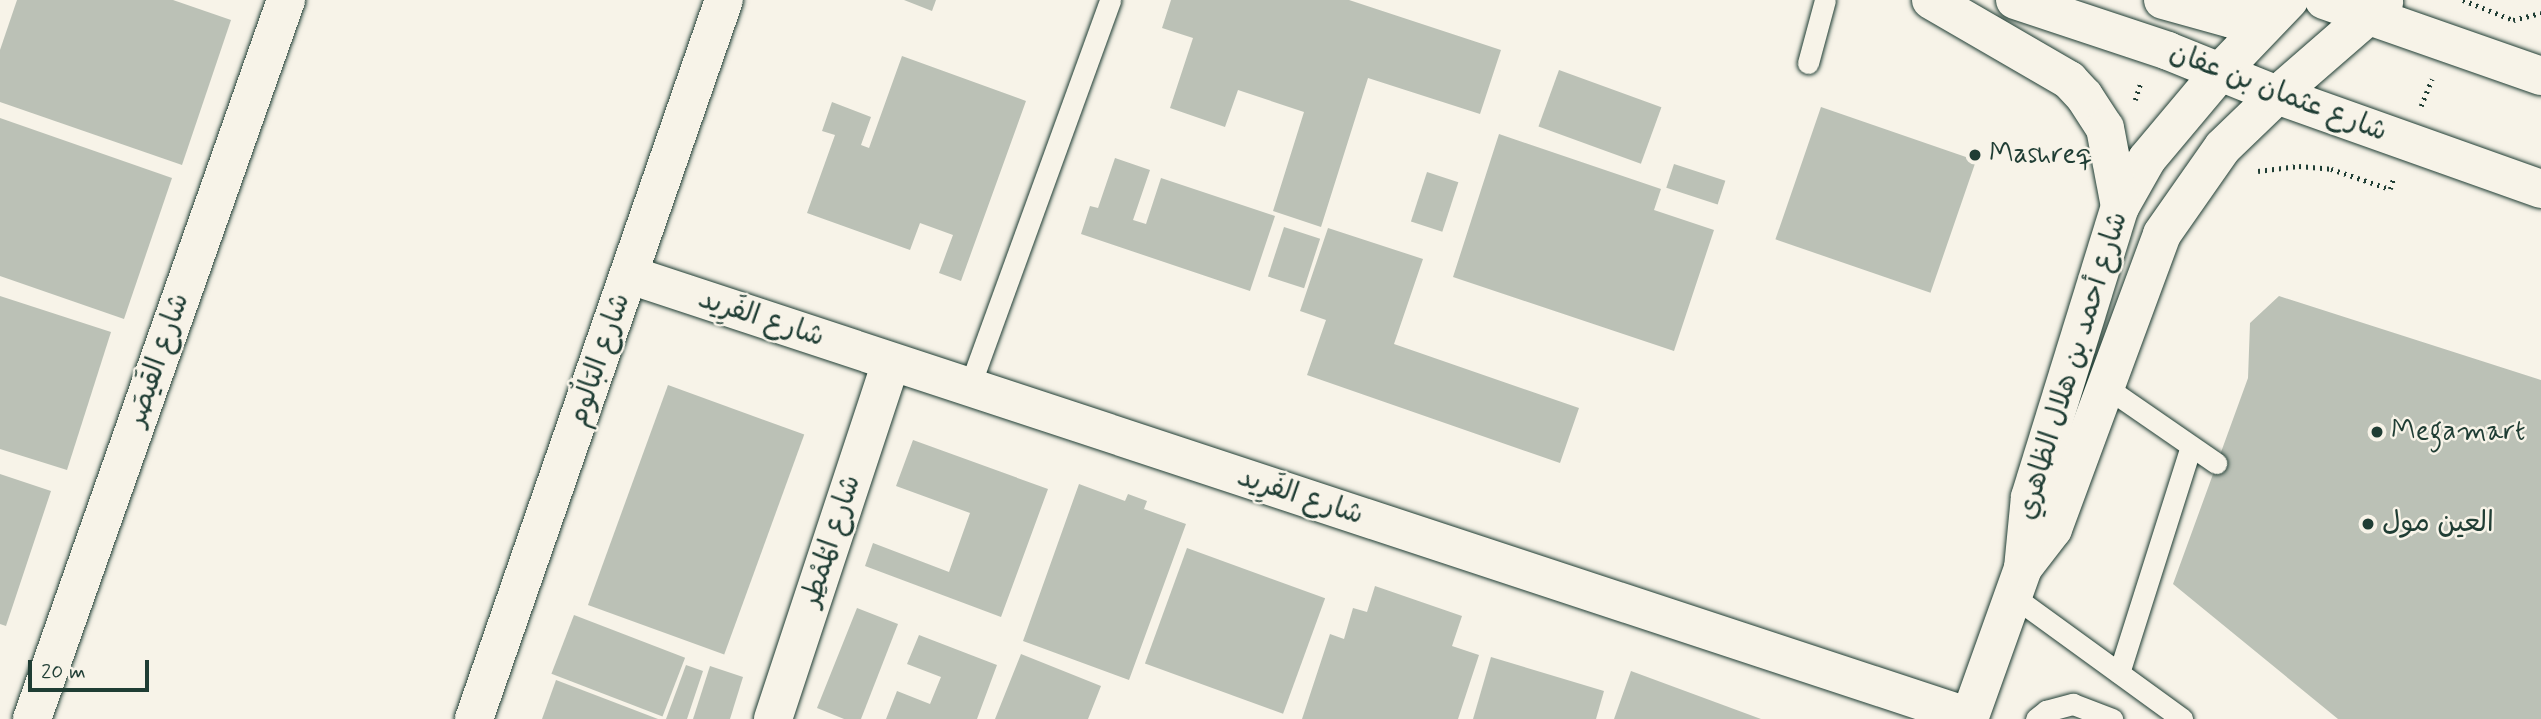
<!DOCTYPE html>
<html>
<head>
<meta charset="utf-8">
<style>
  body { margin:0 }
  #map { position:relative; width:2541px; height:719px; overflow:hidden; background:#f7f3e8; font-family:Mynerve,"Playpen Sans Arabic",sans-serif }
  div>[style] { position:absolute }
  .building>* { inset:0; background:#bbc1b6; transform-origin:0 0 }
  .path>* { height:4.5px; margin-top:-2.25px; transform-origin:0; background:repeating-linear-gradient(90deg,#1f3d34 0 2px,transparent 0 7px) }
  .roads { filter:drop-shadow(0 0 2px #1f3d34) drop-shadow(0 0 2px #1f3d34) }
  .lane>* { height:21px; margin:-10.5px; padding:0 10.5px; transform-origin:10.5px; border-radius:10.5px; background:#f7f3e8 }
  .street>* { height:38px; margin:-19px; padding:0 19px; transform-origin:19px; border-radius:19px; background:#f7f3e8 }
  .secondary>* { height:38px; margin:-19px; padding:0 19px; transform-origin:19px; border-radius:19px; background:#f7f3e8 }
  .dots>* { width:19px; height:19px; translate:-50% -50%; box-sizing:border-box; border:4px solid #f7f3e8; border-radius:50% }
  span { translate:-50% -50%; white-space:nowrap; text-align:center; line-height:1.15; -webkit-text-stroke:5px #f7f3e8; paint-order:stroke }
  .street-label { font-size:28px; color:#1f3d34 }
  .poi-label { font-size:28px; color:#1f3d34 }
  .left { translate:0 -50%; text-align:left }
  .scale { position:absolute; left:28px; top:660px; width:121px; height:32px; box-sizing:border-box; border:4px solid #1f3d34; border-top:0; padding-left:9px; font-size:21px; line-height:24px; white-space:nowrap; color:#1f3d34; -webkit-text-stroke:5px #f7f3e8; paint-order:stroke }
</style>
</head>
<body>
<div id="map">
  <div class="building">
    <i style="clip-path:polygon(17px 0,173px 0,231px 20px,182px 165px,0 102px,0 50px)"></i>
    <i style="clip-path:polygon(904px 0,936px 0,932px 11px)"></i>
    <i style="clip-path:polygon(1171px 0,1349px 0,1501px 50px,1480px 114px,1368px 78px,1321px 227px,1273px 211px,1304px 112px,1238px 90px,1225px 127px,1170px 108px,1193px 38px,1162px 28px)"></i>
    <i style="clip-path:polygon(902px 56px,1026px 101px,961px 281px,939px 273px,953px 235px,920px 223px,910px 250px,807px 213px,835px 135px,822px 131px,832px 102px,871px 117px,861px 145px,869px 148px)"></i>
    <i style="left:1559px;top:70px;width:109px;height:60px;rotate:20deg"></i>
    <i style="left:1821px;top:107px;width:164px;height:140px;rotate:19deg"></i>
    <i style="clip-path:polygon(0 118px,172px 178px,124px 319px,0 276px)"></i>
    <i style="clip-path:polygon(1499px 134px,1661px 189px,1654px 210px,1714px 230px,1674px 351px,1453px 277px)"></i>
    <i style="clip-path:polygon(1115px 158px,1150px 170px,1133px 220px,1146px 224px,1161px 178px,1275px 216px,1250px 291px,1081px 234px,1090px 206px,1098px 208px)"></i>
    <i style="left:1674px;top:164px;width:54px;height:25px;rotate:18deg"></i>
    <i style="left:1427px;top:172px;width:33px;height:52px;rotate:18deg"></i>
    <i style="left:1284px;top:227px;width:38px;height:52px;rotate:18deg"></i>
    <i style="clip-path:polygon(1328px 228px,1423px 259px,1394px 344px,1579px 408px,1560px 463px,1307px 375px,1326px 320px,1300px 311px)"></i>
    <i style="clip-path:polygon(0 296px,111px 332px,67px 470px,0 449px)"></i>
    <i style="clip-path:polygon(2279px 296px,2541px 380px,2541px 719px,2338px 719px,2173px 584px,2248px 378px,2250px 323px)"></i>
    <i style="left:668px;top:385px;width:145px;height:234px;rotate:20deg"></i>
    <i style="clip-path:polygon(913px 440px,1048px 489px,1001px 617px,865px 566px,873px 543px,949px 572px,970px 513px,896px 486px)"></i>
    <i style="clip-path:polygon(0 474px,51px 491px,6px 626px,0 624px)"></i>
    <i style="clip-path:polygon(1079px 484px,1125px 501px,1128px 494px,1147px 501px,1144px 509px,1186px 524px,1129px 680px,1023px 641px)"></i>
    <i style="left:1187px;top:548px;width:147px;height:123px;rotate:20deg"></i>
    <i style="clip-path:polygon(1375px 586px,1462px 616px,1452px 646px,1479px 655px,1458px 719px,1302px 719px,1330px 634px,1344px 639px,1353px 608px,1367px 612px)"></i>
    <i style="clip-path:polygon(857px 608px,898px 624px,861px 719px,844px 719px,817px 708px)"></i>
    <i style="left:574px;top:615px;width:119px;height:63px;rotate:21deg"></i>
    <i style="clip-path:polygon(919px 635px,997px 665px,977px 719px,886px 719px,897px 691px,930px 704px,941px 677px,907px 664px)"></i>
    <i style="clip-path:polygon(1021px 654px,1101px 686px,1088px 719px,995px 719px)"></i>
    <i style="clip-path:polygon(1491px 657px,1604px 691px,1596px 719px,1473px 719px)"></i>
    <i style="clip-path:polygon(686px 665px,703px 671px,687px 719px,666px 719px)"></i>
    <i style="clip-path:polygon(710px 666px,743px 677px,730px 719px,693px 719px)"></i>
    <i style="clip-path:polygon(1631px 671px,1761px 719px,1614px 719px)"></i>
    <i style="clip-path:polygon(556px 680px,658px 719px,542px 719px)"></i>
  </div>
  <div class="path">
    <i style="left:2463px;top:0;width:54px;rotate:21.8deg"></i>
    <i style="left:2513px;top:20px;width:29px;rotate:-14deg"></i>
    <i style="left:2135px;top:100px;width:19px;rotate:-72deg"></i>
    <i style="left:2421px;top:106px;width:29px;rotate:-68deg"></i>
    <i style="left:2258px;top:171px;width:41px;rotate:-7deg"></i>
    <i style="left:2299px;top:166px;width:32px;rotate:5deg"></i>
    <i style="left:2331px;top:169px;width:62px;rotate:18.7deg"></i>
    <i style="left:2390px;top:189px;width:13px;rotate:-72deg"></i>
  </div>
  <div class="roads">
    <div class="lane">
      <i style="left:1808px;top:63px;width:65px;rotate:-74.9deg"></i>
      <i style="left:2106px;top:387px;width:134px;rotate:34.6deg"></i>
      <i style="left:969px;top:388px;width:413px;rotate:-70deg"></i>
      <i style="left:2013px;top:596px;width:209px;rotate:36deg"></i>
      <i style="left:2119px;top:673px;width:235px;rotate:-72.4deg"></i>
      <i style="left:2036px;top:719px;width:13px;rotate:-39deg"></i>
      <i style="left:2046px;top:711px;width:28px;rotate:-15deg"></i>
      <i style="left:2073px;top:704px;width:42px;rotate:21deg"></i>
    </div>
    <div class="street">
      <i style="left:630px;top:275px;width:1411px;rotate:18.26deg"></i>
      <i style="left:2023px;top:568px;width:49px;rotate:-52.4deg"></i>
      <i style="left:2053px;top:529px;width:314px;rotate:-69.7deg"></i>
      <i style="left:2162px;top:234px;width:106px;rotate:-55deg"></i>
      <i style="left:2223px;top:147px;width:75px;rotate:-43.9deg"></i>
      <i style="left:32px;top:719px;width:763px;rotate:-70.54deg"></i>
      <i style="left:474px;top:719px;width:761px;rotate:-70.83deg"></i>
      <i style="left:773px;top:719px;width:376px;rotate:-71.7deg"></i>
      <i style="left:1969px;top:719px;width:160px;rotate:-70.3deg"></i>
      <i style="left:2023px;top:568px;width:71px;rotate:-84.4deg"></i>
      <i style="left:2030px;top:497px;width:304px;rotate:-72.8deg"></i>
      <i style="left:2120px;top:207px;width:55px;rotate:-60.6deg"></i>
      <i style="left:2147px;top:159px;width:114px;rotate:-50deg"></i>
    </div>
    <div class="secondary">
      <i style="left:1931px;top:0;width:160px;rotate:30.1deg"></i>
      <i style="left:2069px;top:80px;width:22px;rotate:47deg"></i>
      <i style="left:2084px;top:96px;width:38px;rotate:57deg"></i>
      <i style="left:2105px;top:128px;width:80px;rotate:79.2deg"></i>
      <i style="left:2015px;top:0;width:161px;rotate:18.4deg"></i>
      <i style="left:2168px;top:51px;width:118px;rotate:22deg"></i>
      <i style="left:2277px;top:95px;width:280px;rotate:19.6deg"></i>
      <i style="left:2163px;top:0;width:72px;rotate:15.4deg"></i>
      <i style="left:2232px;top:19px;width:14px;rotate:-17deg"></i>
      <i style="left:2245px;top:15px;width:17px;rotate:-62deg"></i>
      <i style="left:2324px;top:0;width:230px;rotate:19.3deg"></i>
      <i style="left:2220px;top:72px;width:100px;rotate:-46.2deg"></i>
      <i style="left:2277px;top:95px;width:142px;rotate:-41deg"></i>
    </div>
  </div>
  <div class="dots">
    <i style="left:1975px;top:155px;background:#1f3d34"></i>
    <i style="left:2377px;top:432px;background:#1f3d34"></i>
    <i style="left:2368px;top:524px;background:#1f3d34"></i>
  </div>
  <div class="street-label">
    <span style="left:2278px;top:93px;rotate:21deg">شارع عثمان بن عفان</span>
    <span style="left:761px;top:319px;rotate:18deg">شارع الفَرِيد</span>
    <span style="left:159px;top:360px;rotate:-71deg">شارع القَيصَر</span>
    <span style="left:600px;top:360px;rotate:-71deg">شارع البَالُوم</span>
    <span style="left:2073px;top:366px;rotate:-73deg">شارع أحمد بن هلال الظاهري</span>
    <span style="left:1300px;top:497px;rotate:18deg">شارع الفَرِيد</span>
    <span style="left:832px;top:541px;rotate:-72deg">شارع المُمْطِر</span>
  </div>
  <div class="poi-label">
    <span class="left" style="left:1989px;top:155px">Mashreq</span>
    <span class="left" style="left:2391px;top:432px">Megamart</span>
    <span class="left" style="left:2382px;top:524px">العين مول</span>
  </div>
  <div class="scale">20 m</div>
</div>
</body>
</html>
